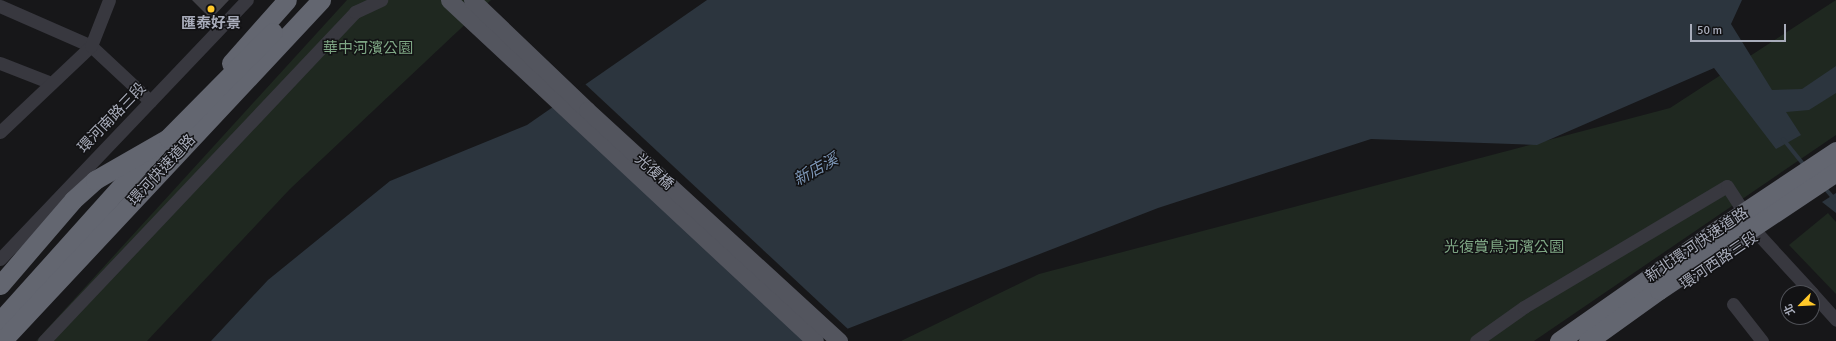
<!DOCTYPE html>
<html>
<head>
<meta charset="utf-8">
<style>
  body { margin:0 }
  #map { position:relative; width:1836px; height:341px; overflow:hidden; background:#171719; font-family:Signika,"Noto Sans TC",sans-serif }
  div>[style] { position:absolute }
  .green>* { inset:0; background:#1f2820 }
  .water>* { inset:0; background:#2c353e }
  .pier>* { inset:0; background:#171719 }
  .stream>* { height:4px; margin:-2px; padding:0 2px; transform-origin:2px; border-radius:2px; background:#2c353e }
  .building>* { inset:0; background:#414146 }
  .minor>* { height:13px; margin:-6.5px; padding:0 6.5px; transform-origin:6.5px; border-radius:6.5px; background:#38383f }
  .major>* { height:17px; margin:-8.5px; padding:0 8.5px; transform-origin:8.5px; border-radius:8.5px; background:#53555e }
  .highway>* { height:19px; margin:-9.5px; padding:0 9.5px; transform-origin:9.5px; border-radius:9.5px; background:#636670 }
  .highway-bridge>* { height:19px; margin:-9.5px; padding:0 9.5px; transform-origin:9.5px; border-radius:9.5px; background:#636670 }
  .dots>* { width:11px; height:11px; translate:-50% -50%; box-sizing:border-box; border:2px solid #121214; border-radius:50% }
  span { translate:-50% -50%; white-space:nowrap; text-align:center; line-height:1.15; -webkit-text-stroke:3px #121214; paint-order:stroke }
  .poi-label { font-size:15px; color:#a8acba; font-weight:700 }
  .park-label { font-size:15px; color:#7ea684 }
  .street-label { font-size:15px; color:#a8acba }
  .water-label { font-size:16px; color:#7d97b7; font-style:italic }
  .north { position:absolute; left:1780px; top:285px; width:40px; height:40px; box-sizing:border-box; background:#121214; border:1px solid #4e5056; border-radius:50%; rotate:246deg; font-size:11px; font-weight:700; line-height:16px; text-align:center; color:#a8acba }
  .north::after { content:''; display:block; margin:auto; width:14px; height:18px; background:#ffc829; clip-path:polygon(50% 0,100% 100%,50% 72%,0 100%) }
  .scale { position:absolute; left:1690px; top:24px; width:96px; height:18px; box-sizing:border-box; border:2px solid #a8acba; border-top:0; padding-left:5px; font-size:12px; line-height:14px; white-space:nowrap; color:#a8acba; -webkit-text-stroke:3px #121214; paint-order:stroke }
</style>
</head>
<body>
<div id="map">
  <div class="green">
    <i style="clip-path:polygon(347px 0,491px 0,290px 189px,147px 341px,36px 341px)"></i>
    <i style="clip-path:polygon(1836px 0,1836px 135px,1534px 341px,901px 341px,1039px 274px,1670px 108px)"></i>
    <i style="clip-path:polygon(1828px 213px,1836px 222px,1836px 294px,1789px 245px)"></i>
  </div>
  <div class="water">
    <i style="clip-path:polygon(707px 0,1742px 0,1731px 24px,1772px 90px,1802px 89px,1836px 66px,1836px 93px,1809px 110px,1786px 112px,1801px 135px,1776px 149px,1714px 68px,1537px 145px,1371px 139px,1158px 208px,816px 341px,211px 341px,268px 280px,390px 181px,527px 125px)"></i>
    <i style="clip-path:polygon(1836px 193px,1836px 213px,1822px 202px)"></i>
  </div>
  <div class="pier">
    <i style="clip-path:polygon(584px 83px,849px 330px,822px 341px,551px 106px)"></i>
  </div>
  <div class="stream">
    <i style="left:1783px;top:139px;width:35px;rotate:51deg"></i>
    <i style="left:1823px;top:186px;width:20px;rotate:49deg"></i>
  </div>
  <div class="building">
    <i style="clip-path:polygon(192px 0,229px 0,211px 19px)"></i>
  </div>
  <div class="minor">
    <i style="left:0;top:6px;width:99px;rotate:23.7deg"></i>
    <i style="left:91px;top:46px;width:81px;rotate:43deg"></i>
    <i style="left:0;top:63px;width:55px;rotate:21.4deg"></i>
    <i style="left:0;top:132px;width:125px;rotate:-43.4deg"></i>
    <i style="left:91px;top:46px;width:49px;rotate:-68.6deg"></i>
    <i style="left:0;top:259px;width:358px;rotate:-46.4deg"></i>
    <i style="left:1812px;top:293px;width:36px;rotate:48deg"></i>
    <i style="left:1733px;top:304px;width:47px;rotate:51.9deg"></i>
    <i style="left:44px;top:341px;width:453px;rotate:-46.6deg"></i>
    <i style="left:355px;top:12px;width:29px;rotate:-25deg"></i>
    <i style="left:1476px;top:341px;width:59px;rotate:-35.3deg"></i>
    <i style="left:1524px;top:307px;width:236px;rotate:-30.8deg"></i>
    <i style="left:1727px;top:186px;width:57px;rotate:57.1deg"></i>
    <i style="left:1758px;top:234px;width:80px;rotate:47.5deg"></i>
  </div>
  <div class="major">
    <i style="left:449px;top:0;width:500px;rotate:42.97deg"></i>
    <i style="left:472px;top:0;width:159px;rotate:43.7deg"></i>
    <i style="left:587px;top:110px;width:342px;rotate:42.5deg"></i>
  </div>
  <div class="highway">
    <i style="left:231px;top:63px;width:84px;rotate:-48.4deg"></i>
    <i style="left:0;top:321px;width:234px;rotate:-48.1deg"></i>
    <i style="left:2px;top:341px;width:467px;rotate:-46.9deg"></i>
  </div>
  <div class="highway-bridge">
    <i style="left:0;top:285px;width:112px;rotate:-49.3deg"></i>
    <i style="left:73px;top:200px;width:30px;rotate:-42deg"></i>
    <i style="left:95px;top:180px;width:84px;rotate:-29.9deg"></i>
    <i style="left:168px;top:138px;width:149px;rotate:-45.3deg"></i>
    <i style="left:1559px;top:341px;width:192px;rotate:-35deg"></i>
    <i style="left:1716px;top:231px;width:144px;rotate:-33.7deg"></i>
    <i style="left:1588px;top:341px;width:87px;rotate:-35.7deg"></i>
    <i style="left:1659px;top:290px;width:213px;rotate:-33.7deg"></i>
  </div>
  <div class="dots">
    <i style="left:211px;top:9px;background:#ffc829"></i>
  </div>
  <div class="poi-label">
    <span style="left:211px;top:24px">匯泰好景</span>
  </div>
  <div class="park-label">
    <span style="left:368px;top:49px">華中河濱公園</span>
    <span style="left:1504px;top:248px">光復賞鳥河濱公園</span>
  </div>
  <div class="street-label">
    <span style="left:112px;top:118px;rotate:-46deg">環河南路三段</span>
    <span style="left:162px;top:170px;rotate:-47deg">環河快速道路</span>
    <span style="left:654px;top:172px;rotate:42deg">光復橋</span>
    <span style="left:1697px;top:245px;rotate:-34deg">新北環河快速道路</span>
    <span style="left:1719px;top:261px;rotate:-34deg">環河西路三段</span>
  </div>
  <div class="water-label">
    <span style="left:816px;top:170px;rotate:-29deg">新店溪</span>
  </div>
  <div class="north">北</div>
  <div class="scale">50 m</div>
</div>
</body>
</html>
